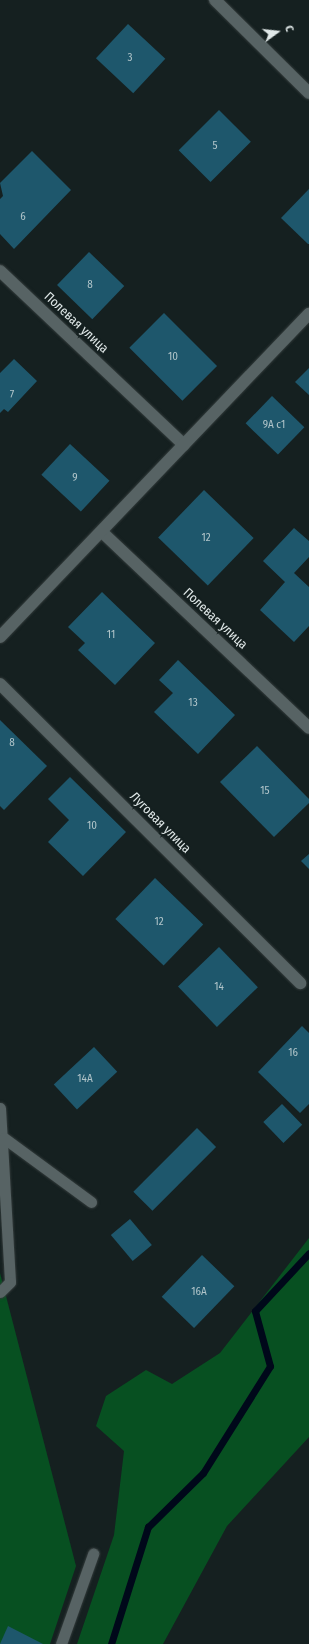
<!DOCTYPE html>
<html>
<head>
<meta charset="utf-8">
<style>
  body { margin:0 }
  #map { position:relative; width:309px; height:1644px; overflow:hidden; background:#152020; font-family:"Fira Sans Condensed",sans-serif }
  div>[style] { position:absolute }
  .green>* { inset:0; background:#075021 }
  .stream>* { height:7px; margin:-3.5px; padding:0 3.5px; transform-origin:3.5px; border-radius:3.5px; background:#00081a }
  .building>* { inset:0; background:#1e576c; transform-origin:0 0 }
  .roads { filter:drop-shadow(0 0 1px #333b3b) drop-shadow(0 0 1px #333b3b) }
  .service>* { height:11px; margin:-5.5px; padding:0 5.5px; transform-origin:5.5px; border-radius:5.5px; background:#576364 }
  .minor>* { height:12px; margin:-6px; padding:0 6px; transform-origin:6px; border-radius:6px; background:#576364 }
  span { translate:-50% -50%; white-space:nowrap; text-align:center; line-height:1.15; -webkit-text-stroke:4px #152020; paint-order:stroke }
  .number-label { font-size:11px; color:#b0c4c9 }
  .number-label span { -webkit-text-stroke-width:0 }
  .street-label { font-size:13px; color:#e0e8e8 }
  .north { position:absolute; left:257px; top:12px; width:40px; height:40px; -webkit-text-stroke:3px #152020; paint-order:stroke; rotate:75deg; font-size:11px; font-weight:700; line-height:16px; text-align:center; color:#e0e8e8 }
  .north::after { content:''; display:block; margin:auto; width:14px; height:18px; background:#e0e8e8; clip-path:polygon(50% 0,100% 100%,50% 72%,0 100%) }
</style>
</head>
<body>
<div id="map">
  <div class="green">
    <i style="clip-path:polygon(309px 1238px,309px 1437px,227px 1526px,163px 1644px,77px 1644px,114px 1535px,124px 1451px,96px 1426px,106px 1396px,146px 1370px,172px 1384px,220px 1353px)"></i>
    <i style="clip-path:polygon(0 1273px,76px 1566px,50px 1644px,0 1644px)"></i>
  </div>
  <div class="stream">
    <i style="left:111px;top:1644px;width:123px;rotate:-72.5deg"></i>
    <i style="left:148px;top:1527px;width:77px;rotate:-44.5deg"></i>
    <i style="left:203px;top:1473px;width:126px;rotate:-57.9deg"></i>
    <i style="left:270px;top:1366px;width:57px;rotate:-105.3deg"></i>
    <i style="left:255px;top:1311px;width:79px;rotate:-47deg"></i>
  </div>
  <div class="building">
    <i style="left:128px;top:24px;width:51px;height:47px;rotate:43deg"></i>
    <i style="left:219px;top:110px;width:45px;height:57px;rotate:45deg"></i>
    <i style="clip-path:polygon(32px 151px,71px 190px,14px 249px,0 234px,0 199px,3px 196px,0 183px)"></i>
    <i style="clip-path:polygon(309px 189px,309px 244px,308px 244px,281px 218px)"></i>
    <i style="left:89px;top:252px;width:49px;height:46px;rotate:44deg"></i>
    <i style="left:164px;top:313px;width:75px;height:49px;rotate:45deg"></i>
    <i style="clip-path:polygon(14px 359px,37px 381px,8px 412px,4px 409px,0 413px,0 373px)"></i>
    <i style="clip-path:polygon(309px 368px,309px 395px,295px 382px)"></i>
    <i style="left:272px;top:396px;width:45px;height:38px;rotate:44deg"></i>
    <i style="left:70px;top:444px;width:54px;height:42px;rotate:43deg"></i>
    <i style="left:204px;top:490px;width:69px;height:66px;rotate:44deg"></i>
    <i style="clip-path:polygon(294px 528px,309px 541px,309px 557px,294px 573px,309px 587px,309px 626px,294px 642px,260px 610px,285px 582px,263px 561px)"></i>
    <i style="clip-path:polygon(102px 592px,155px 643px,115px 685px,78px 650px,85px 643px,68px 627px)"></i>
    <i style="clip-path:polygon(178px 660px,235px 715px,198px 754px,154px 712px,173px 693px,159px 680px)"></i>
    <i style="clip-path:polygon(0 720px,47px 766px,4px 810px,0 806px)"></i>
    <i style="clip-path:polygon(257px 746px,309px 799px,309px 803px,274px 837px,220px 782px)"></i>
    <i style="clip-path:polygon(70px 777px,126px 832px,83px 876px,48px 842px,69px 820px,48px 799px)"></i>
    <i style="clip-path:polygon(309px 854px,309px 869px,301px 861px)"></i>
    <i style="left:155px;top:878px;width:67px;height:57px;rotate:44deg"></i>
    <i style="left:219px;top:947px;width:56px;height:57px;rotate:46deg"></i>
    <i style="clip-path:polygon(302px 1026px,309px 1033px,309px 1104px,300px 1113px,258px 1072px)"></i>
    <i style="left:94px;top:1047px;width:34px;height:55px;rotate:47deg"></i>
    <i style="left:282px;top:1104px;width:29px;height:26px;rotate:46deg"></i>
    <i style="left:197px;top:1128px;width:27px;height:90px;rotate:45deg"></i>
    <i style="left:130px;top:1219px;width:34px;height:25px;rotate:50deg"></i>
    <i style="left:202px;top:1255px;width:45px;height:58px;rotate:44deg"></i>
    <i style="clip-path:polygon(8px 1626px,43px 1644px,0 1644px)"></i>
  </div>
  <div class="roads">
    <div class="service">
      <i style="left:0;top:1108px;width:174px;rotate:86.7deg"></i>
      <i style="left:10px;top:1282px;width:14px;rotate:135deg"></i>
      <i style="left:4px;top:1138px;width:108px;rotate:36.3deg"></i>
      <i style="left:61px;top:1644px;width:96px;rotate:-70.4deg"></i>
    </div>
    <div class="minor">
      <i style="left:215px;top:0;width:132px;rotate:44.7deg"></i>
      <i style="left:0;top:271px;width:253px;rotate:43.4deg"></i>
      <i style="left:102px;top:532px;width:285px;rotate:43.4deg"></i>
      <i style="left:0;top:637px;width:447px;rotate:-46.3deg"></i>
      <i style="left:0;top:684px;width:424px;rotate:44.9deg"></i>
    </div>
  </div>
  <div class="number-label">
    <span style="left:130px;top:58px">3</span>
    <span style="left:215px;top:146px">5</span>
    <span style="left:23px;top:217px">6</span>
    <span style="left:90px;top:285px">8</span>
    <span style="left:173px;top:357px">10</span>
    <span style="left:12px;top:395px">7</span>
    <span style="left:274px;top:425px">9А с1</span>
    <span style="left:75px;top:478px">9</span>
    <span style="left:206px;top:538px">12</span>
    <span style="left:111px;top:635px">11</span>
    <span style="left:193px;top:703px">13</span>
    <span style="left:12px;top:743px">8</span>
    <span style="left:265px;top:791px">15</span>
    <span style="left:92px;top:826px">10</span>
    <span style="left:159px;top:922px">12</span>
    <span style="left:219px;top:987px">14</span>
    <span style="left:293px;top:1053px">16</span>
    <span style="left:85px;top:1079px">14А</span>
    <span style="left:199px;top:1292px">16А</span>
  </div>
  <div class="street-label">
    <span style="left:76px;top:323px;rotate:43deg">Полевая улица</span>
    <span style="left:215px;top:619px;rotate:43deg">Полевая улица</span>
    <span style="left:160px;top:823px;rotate:45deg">Луговая улица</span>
  </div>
  <div class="north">С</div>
</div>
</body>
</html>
